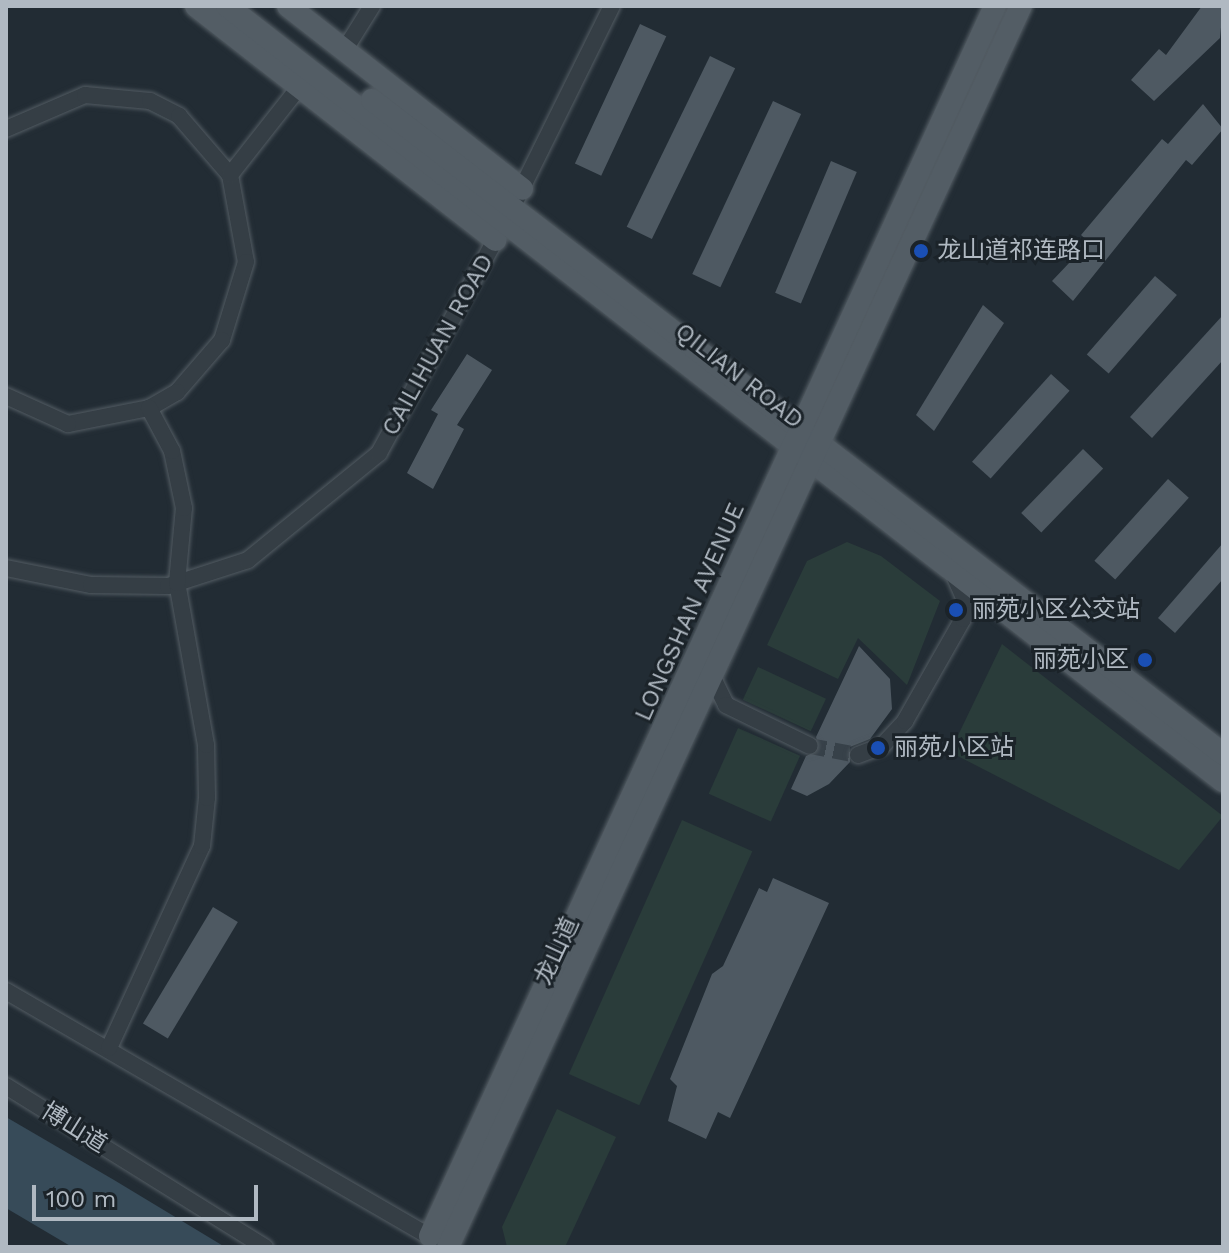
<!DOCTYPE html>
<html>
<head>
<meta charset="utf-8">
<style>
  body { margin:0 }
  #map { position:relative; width:1229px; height:1253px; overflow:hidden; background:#222c34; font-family:"Work Sans","Noto Sans SC",sans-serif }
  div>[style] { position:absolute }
  .green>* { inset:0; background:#2a3c3a; transform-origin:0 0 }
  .water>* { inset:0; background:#374b59 }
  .building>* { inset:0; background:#4e5962; transform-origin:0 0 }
  .minor-tunnel>* { height:16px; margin-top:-8px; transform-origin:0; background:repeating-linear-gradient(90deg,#374149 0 16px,transparent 0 24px) }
  .roads { filter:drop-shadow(0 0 2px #535c63) drop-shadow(0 0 2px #535c63) }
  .minor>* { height:16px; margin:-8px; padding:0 8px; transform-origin:8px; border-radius:8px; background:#353e45 }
  .major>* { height:22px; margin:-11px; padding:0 11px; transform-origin:11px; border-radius:11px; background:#535d65 }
  .dots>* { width:22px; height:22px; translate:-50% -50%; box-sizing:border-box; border:4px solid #1b2329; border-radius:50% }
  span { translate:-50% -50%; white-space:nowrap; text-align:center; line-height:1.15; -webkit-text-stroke:6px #1b2329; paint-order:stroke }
  .poi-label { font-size:24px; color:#b0b9c2 }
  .left { translate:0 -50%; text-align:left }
  .right { translate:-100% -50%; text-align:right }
  .street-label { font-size:24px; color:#b0b9c2 }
  .frame { position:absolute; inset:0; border:8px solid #b0b9c2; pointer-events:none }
  .scale { position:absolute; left:32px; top:1185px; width:226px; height:36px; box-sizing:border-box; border:4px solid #b0b9c2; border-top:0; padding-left:10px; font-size:24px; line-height:28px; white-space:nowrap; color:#b0b9c2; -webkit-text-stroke:6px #1b2329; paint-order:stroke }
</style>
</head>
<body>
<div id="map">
  <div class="green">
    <i style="clip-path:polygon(847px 542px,881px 556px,940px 601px,907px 685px,858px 638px,838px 679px,767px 645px,807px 561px)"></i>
    <i style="clip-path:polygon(1002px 644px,1223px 816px,1179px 870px,950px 752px)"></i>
    <i style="left:758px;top:667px;width:75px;height:36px;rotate:25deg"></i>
    <i style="left:738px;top:728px;width:68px;height:72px;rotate:24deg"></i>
    <i style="left:682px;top:820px;width:77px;height:278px;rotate:24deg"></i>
    <i style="clip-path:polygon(557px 1109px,616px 1137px,565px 1247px,507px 1247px,502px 1227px)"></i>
  </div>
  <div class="water">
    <i style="clip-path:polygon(6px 1117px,114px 1180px,225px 1247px,72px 1247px,6px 1208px)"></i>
  </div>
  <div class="building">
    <i style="clip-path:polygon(1202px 6px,1223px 6px,1220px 38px,1154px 101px,1131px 80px,1159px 49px,1166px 55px)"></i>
    <i style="left:640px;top:24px;width:29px;height:154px;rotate:25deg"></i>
    <i style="left:710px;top:56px;width:28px;height:190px;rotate:26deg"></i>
    <i style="left:773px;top:101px;width:31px;height:191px;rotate:25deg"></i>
    <i style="clip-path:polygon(1203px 104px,1223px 129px,1192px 165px,1186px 160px,1073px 301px,1052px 281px,1089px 242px,1081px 235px,1162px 139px,1168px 144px)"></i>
    <i style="left:831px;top:161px;width:28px;height:143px;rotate:23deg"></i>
    <i style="left:1155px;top:276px;width:29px;height:104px;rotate:41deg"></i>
    <i style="clip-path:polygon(983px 305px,1004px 323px,934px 431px,916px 415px)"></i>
    <i style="clip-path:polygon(1223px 315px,1223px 360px,1152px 438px,1130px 417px)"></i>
    <i style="clip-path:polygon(467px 354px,492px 370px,457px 425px,464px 429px,433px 489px,407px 473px,438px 414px,431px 410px)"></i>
    <i style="left:1051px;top:374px;width:25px;height:118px;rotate:42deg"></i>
    <i style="left:1083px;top:449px;width:28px;height:89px;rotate:44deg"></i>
    <i style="left:1168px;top:479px;width:28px;height:110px;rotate:42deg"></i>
    <i style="clip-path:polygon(1223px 543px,1223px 579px,1175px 633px,1158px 618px)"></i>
    <i style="clip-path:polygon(859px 646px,890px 679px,892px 709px,870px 739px,850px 747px,850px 762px,829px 784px,807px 796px,791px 789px,806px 756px,820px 750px,816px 737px)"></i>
    <i style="clip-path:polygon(773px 878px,829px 903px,730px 1118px,718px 1112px,706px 1139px,668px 1121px,677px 1086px,670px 1079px,712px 974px,723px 966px,759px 888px,767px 892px)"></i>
    <i style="left:213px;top:907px;width:29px;height:136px;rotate:31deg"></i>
  </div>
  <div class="minor-tunnel">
    <i style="left:810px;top:746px;width:49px;rotate:10.6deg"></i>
  </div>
  <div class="roads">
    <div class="minor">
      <i style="left:344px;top:51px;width:53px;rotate:-58.1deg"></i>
      <i style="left:6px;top:129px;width:86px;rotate:-23.3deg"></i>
      <i style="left:85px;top:95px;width:65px;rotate:5.3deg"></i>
      <i style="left:150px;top:101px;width:33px;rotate:27deg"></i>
      <i style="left:179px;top:116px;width:78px;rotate:49.2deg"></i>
      <i style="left:230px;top:175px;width:88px;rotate:79.6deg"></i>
      <i style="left:246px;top:262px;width:82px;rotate:107.1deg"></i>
      <i style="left:222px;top:340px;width:69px;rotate:130.9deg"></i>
      <i style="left:177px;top:392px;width:32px;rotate:150deg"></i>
      <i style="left:149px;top:408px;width:83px;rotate:168.8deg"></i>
      <i style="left:68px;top:424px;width:68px;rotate:-155.7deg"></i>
      <i style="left:230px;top:175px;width:107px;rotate:-51.8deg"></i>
      <i style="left:517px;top:198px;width:214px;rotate:-63.7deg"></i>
      <i style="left:6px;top:568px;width:87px;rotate:11.3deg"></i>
      <i style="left:91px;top:585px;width:77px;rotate:0.7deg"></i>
      <i style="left:168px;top:586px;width:84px;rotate:-18deg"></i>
      <i style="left:248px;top:560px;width:169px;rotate:-39.2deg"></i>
      <i style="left:379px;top:453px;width:251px;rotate:-61.4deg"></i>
      <i style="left:713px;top:678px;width:30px;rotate:64deg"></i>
      <i style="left:726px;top:705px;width:93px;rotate:26deg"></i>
      <i style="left:858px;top:755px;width:26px;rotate:-21deg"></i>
      <i style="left:882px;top:746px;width:34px;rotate:-47deg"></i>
      <i style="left:905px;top:721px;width:117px;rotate:-60.4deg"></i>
      <i style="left:963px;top:619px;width:19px;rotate:-84deg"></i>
      <i style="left:965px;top:600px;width:30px;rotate:-114deg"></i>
      <i style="left:6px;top:991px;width:498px;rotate:30.1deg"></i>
      <i style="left:109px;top:1048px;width:222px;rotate:-65.3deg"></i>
      <i style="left:202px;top:846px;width:48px;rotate:-84.1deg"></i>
      <i style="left:207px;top:798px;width:53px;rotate:-91.1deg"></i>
      <i style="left:206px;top:745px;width:165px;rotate:-100.1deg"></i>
      <i style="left:177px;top:583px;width:75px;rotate:-84.7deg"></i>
      <i style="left:184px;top:508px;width:58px;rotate:-101.9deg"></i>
      <i style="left:172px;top:451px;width:49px;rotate:-118.1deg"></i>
      <i style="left:6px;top:1086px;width:305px;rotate:31.9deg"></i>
    </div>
    <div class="major">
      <i style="left:196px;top:6px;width:380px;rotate:38deg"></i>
      <i style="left:227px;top:6px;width:1262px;rotate:37.89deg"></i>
      <i style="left:288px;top:6px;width:297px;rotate:38deg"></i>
      <i style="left:372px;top:100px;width:1073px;rotate:37.54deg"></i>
      <i style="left:430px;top:1236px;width:1354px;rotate:-65.33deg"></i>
      <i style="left:448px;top:1247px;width:1367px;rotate:-65.22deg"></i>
    </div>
  </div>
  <div class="dots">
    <i style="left:921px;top:251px;background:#1a4fb4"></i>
    <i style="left:956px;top:610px;background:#1a4fb4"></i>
    <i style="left:1145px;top:660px;background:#1a4fb4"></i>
    <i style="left:878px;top:748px;background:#1a4fb4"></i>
  </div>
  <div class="poi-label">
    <span class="left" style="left:937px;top:251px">龙山道祁连路口</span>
    <span class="left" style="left:972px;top:610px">丽苑小区公交站</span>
    <span class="right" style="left:1129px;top:660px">丽苑小区</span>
    <span class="left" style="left:894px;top:748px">丽苑小区站</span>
  </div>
  <div class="street-label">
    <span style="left:438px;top:345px;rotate:-61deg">CAILIHUAN ROAD</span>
    <span style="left:739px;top:376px;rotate:38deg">QILIAN ROAD</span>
    <span style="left:690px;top:612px;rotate:-66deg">LONGSHAN AVENUE</span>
    <span style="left:557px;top:951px;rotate:-65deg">龙山道</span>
    <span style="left:74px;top:1128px;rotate:32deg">博山道</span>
  </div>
  <div class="frame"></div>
  <div class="scale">100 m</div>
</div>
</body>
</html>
